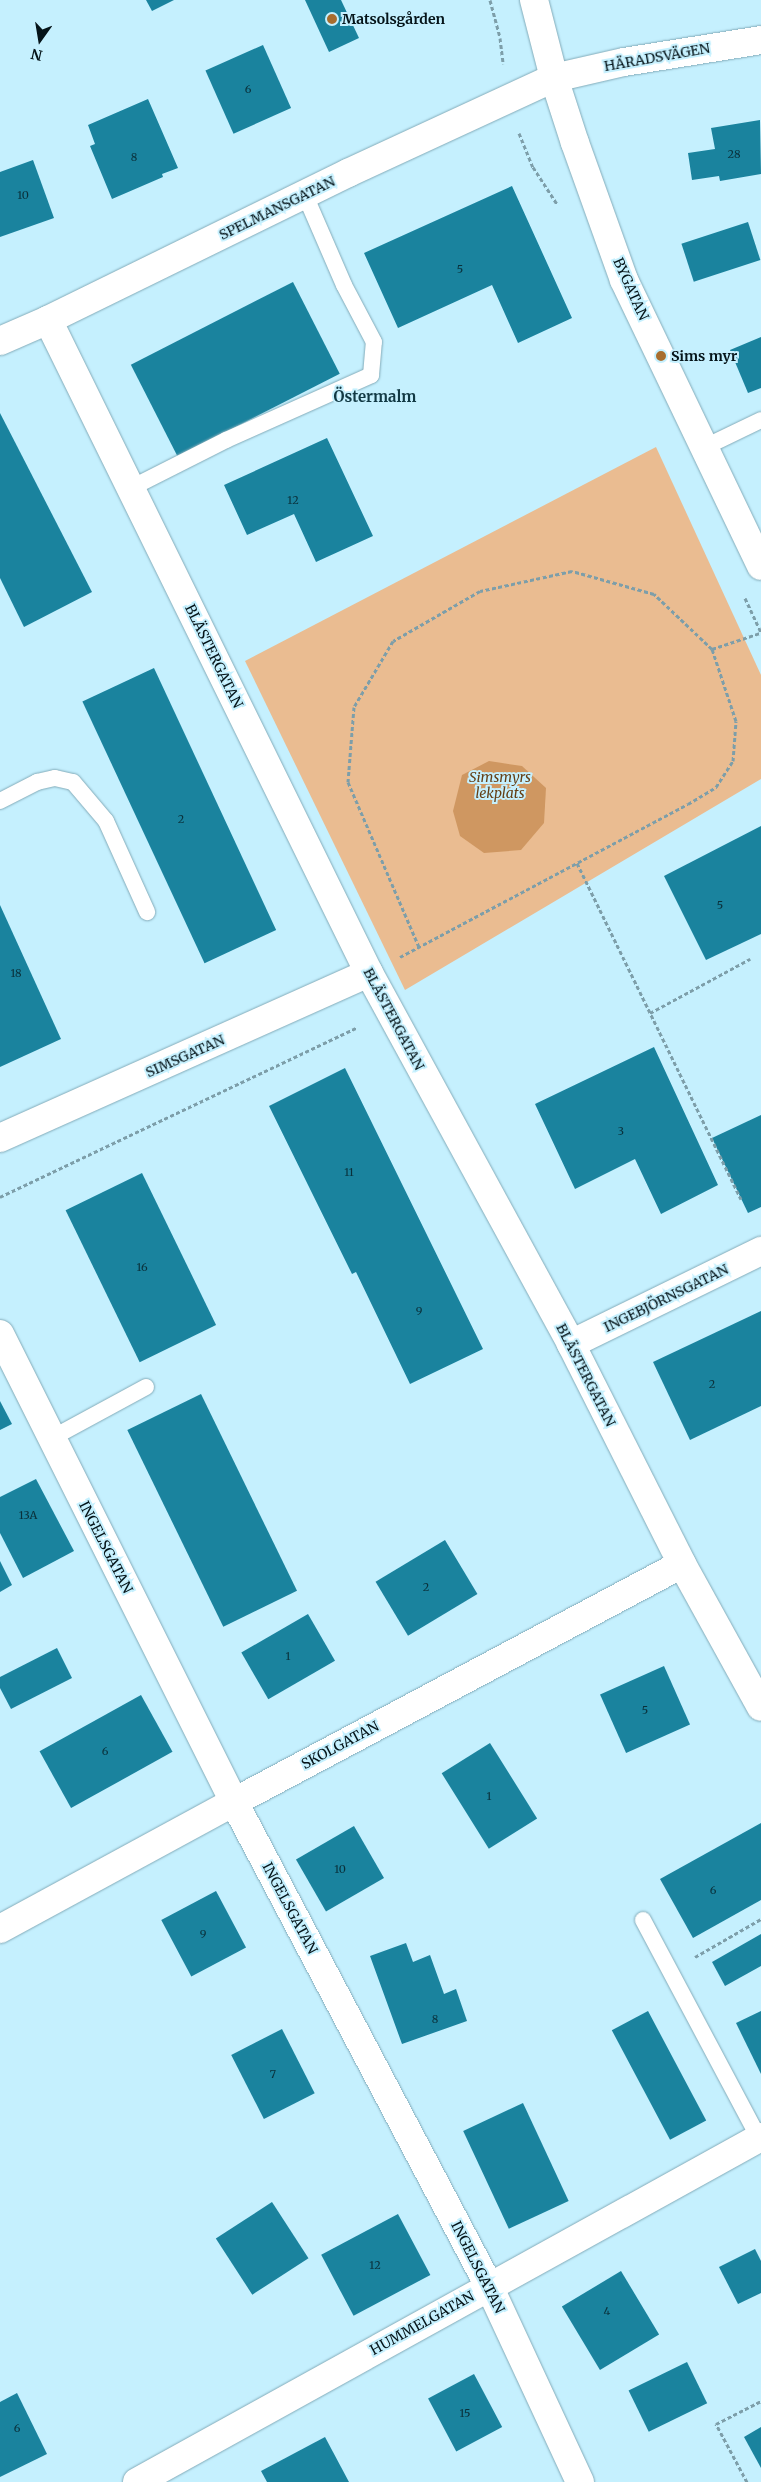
<!DOCTYPE html>
<html>
<head>
<meta charset="utf-8">
<style>
  body { margin:0 }
  #map { position:relative; width:761px; height:2482px; overflow:hidden; background:#c5f0fe; font-family:Merriweather,serif }
  div>[style] { position:absolute }
  .green>* { inset:0; background:#eabc91 }
  .water>* { inset:0; background:#cf9761 }
  .building>* { inset:0; background:#1a839e; transform-origin:0 0 }
  .path>* { height:3px; margin-top:-1.5px; transform-origin:0; background:repeating-linear-gradient(90deg,#7d9ea9 0 4px,transparent 0 6.5px) }
  .roads { filter:drop-shadow(0 0 1px #83abb9) drop-shadow(0 0 1px #83abb9) }
  .lane>* { height:16px; margin:-8px; padding:0 8px; transform-origin:8px; border-radius:8px; background:#fff }
  .street>* { height:28px; margin:-14px; padding:0 14px; transform-origin:14px; border-radius:14px; background:#fff }
  .dots>* { width:14px; height:14px; translate:-50% -50%; box-sizing:border-box; border:2px solid #c5f0fe; border-radius:50% }
  span { translate:-50% -50%; white-space:nowrap; text-align:center; line-height:1.15; -webkit-text-stroke:4px #c5f0fe; paint-order:stroke }
  .number-label { font-size:11px; color:#0a303a }
  .number-label span { -webkit-text-stroke-width:0 }
  .poi-label { font-size:14px; color:#051419; font-weight:700 }
  .left { translate:0 -50%; text-align:left }
  .street-label { font-size:14px; color:#051419 }
  .park-label { font-size:14px; color:#643e14; font-style:italic }
  .neighbourhood-label { font-size:15px; color:#123944; font-weight:700 }
  .north { position:absolute; left:15px; top:15px; width:50px; height:50px; -webkit-text-stroke:4px #c5f0fe; paint-order:stroke; rotate:193deg; font-size:14px; font-weight:700; line-height:20px; text-align:center; color:#051419 }
  .north::after { content:''; display:block; margin:auto; width:18px; height:22px; background:#051419; clip-path:polygon(50% 0,100% 100%,50% 72%,0 100%) }
</style>
</head>
<body>
<div id="map">
  <div class="green">
    <i style="clip-path:polygon(656px 447px,761px 675px,761px 779px,405px 990px,245px 661px)"></i>
  </div>
  <div class="water">
    <i style="clip-path:polygon(489px 761px,522px 766px,546px 788px,544px 823px,521px 850px,484px 853px,460px 836px,453px 811px,462px 775px)"></i>
  </div>
  <div class="building">
    <i style="clip-path:polygon(146px 0,174px 0,152px 11px)"></i>
    <i style="clip-path:polygon(305px 0,341px 0,359px 38px,329px 52px)"></i>
    <i style="left:263px;top:45px;width:69px;height:63px;rotate:66deg"></i>
    <i style="clip-path:polygon(148px 99px,178px 168px,162px 174px,163px 177px,112px 199px,90px 146px,95px 144px,88px 125px)"></i>
    <i style="clip-path:polygon(760px 120px,761px 174px,720px 181px,719px 176px,692px 180px,688px 153px,715px 149px,711px 128px)"></i>
    <i style="clip-path:polygon(33px 160px,54px 218px,0 237px,0 172px)"></i>
    <i style="clip-path:polygon(512px 186px,572px 318px,518px 343px,492px 285px,398px 328px,364px 253px)"></i>
    <i style="left:748px;top:222px;width:40px;height:70px;rotate:72deg"></i>
    <i style="left:293px;top:282px;width:103px;height:182px;rotate:63deg"></i>
    <i style="clip-path:polygon(761px 337px,761px 388px,748px 393px,730px 350px)"></i>
    <i style="clip-path:polygon(0 413px,92px 592px,24px 627px,0 578px)"></i>
    <i style="clip-path:polygon(327px 438px,373px 536px,316px 562px,294px 514px,247px 535px,224px 485px)"></i>
    <i style="left:154px;top:668px;width:289px;height:79px;rotate:65deg"></i>
    <i style="clip-path:polygon(761px 826px,761px 934px,706px 960px,664px 876px)"></i>
    <i style="clip-path:polygon(0 905px,61px 1039px,0 1067px)"></i>
    <i style="clip-path:polygon(654px 1047px,718px 1185px,661px 1214px,635px 1159px,575px 1189px,535px 1104px)"></i>
    <i style="clip-path:polygon(345px 1068px,483px 1349px,410px 1384px,356px 1272px,352px 1274px,269px 1106px)"></i>
    <i style="clip-path:polygon(761px 1115px,761px 1207px,748px 1213px,712px 1138px)"></i>
    <i style="left:142px;top:1173px;width:169px;height:85px;rotate:64deg"></i>
    <i style="clip-path:polygon(761px 1311px,761px 1406px,690px 1440px,653px 1362px)"></i>
    <i style="left:201px;top:1394px;width:219px;height:82px;rotate:64deg"></i>
    <i style="clip-path:polygon(0 1401px,12px 1424px,0 1430px)"></i>
    <i style="clip-path:polygon(36px 1479px,74px 1551px,23px 1578px,0 1533px,0 1497px)"></i>
    <i style="left:445px;top:1540px;width:63px;height:81px;rotate:59deg"></i>
    <i style="clip-path:polygon(0 1561px,12px 1585px,0 1592px)"></i>
    <i style="left:308px;top:1614px;width:54px;height:77px;rotate:60deg"></i>
    <i style="clip-path:polygon(57px 1648px,72px 1678px,11px 1709px,0 1688px,0 1677px)"></i>
    <i style="left:664px;top:1666px;width:64px;height:70px;rotate:66deg"></i>
    <i style="left:141px;top:1695px;width:65px;height:116px;rotate:61deg"></i>
    <i style="left:490px;top:1743px;width:89px;height:57px;rotate:58deg"></i>
    <i style="clip-path:polygon(761px 1823px,761px 1900px,693px 1938px,660px 1879px)"></i>
    <i style="left:354px;top:1826px;width:60px;height:67px;rotate:60deg"></i>
    <i style="left:216px;top:1891px;width:64px;height:62px;rotate:62deg"></i>
    <i style="clip-path:polygon(761px 1934px,761px 1966px,725px 1986px,712px 1962px)"></i>
    <i style="clip-path:polygon(406px 1943px,413px 1962px,430px 1955px,444px 1994px,456px 1989px,467px 2021px,402px 2044px,370px 1956px)"></i>
    <i style="left:648px;top:2011px;width:124px;height:41px;rotate:62deg"></i>
    <i style="clip-path:polygon(761px 2011px,761px 2074px,736px 2023px)"></i>
    <i style="left:282px;top:2029px;width:72px;height:57px;rotate:63deg"></i>
    <i style="left:523px;top:2103px;width:108px;height:66px;rotate:65deg"></i>
    <i style="left:272px;top:2202px;width:67px;height:67px;rotate:57deg"></i>
    <i style="left:398px;top:2214px;width:69px;height:87px;rotate:62deg"></i>
    <i style="clip-path:polygon(755px 2249px,761px 2261px,761px 2293px,738px 2304px,719px 2267px)"></i>
    <i style="left:621px;top:2271px;width:74px;height:69px;rotate:59deg"></i>
    <i style="left:687px;top:2362px;width:46px;height:65px;rotate:64deg"></i>
    <i style="left:474px;top:2374px;width:60px;height:52px;rotate:62deg"></i>
    <i style="clip-path:polygon(17px 2393px,47px 2454px,0 2477px,0 2402px)"></i>
    <i style="clip-path:polygon(761px 2427px,761px 2468px,744px 2437px)"></i>
    <i style="clip-path:polygon(325px 2437px,349px 2482px,267px 2482px,261px 2471px)"></i>
  </div>
  <div class="path">
    <i style="left:490px;top:0;width:39px;rotate:75deg"></i>
    <i style="left:500px;top:38px;width:26px;rotate:83deg"></i>
    <i style="left:519px;top:133px;width:37px;rotate:68deg"></i>
    <i style="left:533px;top:167px;width:44px;rotate:57deg"></i>
    <i style="left:745px;top:598px;width:38px;rotate:65deg"></i>
    <i style="left:712px;top:649px;width:51px;rotate:-18.4deg"></i>
    <i style="left:577px;top:863px;width:374px;rotate:64deg"></i>
    <i style="left:400px;top:957px;width:326px;rotate:-28deg"></i>
    <i style="left:688px;top:804px;width:33px;rotate:-31deg"></i>
    <i style="left:716px;top:787px;width:31px;rotate:-57deg"></i>
    <i style="left:733px;top:761px;width:40px;rotate:-85.7deg"></i>
    <i style="left:736px;top:721px;width:76px;rotate:-108.4deg"></i>
    <i style="left:712px;top:649px;width:80px;rotate:-136.5deg"></i>
    <i style="left:654px;top:594px;width:85px;rotate:-164.3deg"></i>
    <i style="left:572px;top:571px;width:94px;rotate:167.7deg"></i>
    <i style="left:480px;top:591px;width:100px;rotate:150.1deg"></i>
    <i style="left:393px;top:641px;width:77px;rotate:120.6deg"></i>
    <i style="left:354px;top:707px;width:75px;rotate:94.6deg"></i>
    <i style="left:348px;top:782px;width:180px;rotate:66.7deg"></i>
    <i style="left:650px;top:1013px;width:114px;rotate:-28.4deg"></i>
    <i style="left:0;top:1197px;width:396px;rotate:-25.4deg"></i>
    <i style="left:695px;top:1957px;width:76px;rotate:-29.9deg"></i>
    <i style="left:747px;top:2482px;width:66px;rotate:-118.1deg"></i>
    <i style="left:716px;top:2424px;width:51px;rotate:-27.1deg"></i>
  </div>
  <div class="roads">
    <div class="lane">
      <i style="left:705px;top:447px;width:62px;rotate:-25.7deg"></i>
      <i style="left:131px;top:488px;width:106px;rotate:-26.8deg"></i>
      <i style="left:226px;top:440px;width:159px;rotate:-24.1deg"></i>
      <i style="left:371px;top:375px;width:33px;rotate:-85deg"></i>
      <i style="left:374px;top:342px;width:64px;rotate:-117.8deg"></i>
      <i style="left:344px;top:285px;width:98px;rotate:-113.4deg"></i>
      <i style="left:0;top:801px;width:42px;rotate:-27.2deg"></i>
      <i style="left:37px;top:782px;width:18px;rotate:-13deg"></i>
      <i style="left:55px;top:778px;width:18px;rotate:13deg"></i>
      <i style="left:73px;top:782px;width:51px;rotate:49.8deg"></i>
      <i style="left:106px;top:821px;width:100px;rotate:65.7deg"></i>
      <i style="left:52px;top:1438px;width:107px;rotate:-28.5deg"></i>
      <i style="left:643px;top:1920px;width:247px;rotate:62deg"></i>
    </div>
    <div class="street">
      <i style="left:534px;top:0;width:81px;rotate:75.6deg"></i>
      <i style="left:554px;top:78px;width:68px;rotate:72.1deg"></i>
      <i style="left:575px;top:143px;width:145px;rotate:70.3deg"></i>
      <i style="left:624px;top:280px;width:317px;rotate:64.4deg"></i>
      <i style="left:48px;top:320px;width:728px;rotate:63.82deg"></i>
      <i style="left:369px;top:973px;width:422px;rotate:61.4deg"></i>
      <i style="left:571px;top:1344px;width:246px;rotate:63.2deg"></i>
      <i style="left:682px;top:1564px;width:163px;rotate:61.1deg"></i>
      <i style="left:0;top:341px;width:52px;rotate:-23.6deg"></i>
      <i style="left:48px;top:320px;width:334px;rotate:-26.1deg"></i>
      <i style="left:348px;top:173px;width:227px;rotate:-24.8deg"></i>
      <i style="left:554px;top:78px;width:72px;rotate:-12.9deg"></i>
      <i style="left:624px;top:62px;width:139px;rotate:-9.1deg"></i>
      <i style="left:0;top:1138px;width:404px;rotate:-24.1deg"></i>
      <i style="left:0;top:1334px;width:523px;rotate:63.43deg"></i>
      <i style="left:234px;top:1802px;width:547px;rotate:62.22deg"></i>
      <i style="left:489px;top:2286px;width:216px;rotate:65.1deg"></i>
      <i style="left:571px;top:1344px;width:212px;rotate:-26.1deg"></i>
      <i style="left:0;top:1929px;width:266px;rotate:-28.5deg"></i>
      <i style="left:234px;top:1802px;width:507px;rotate:-27.98deg"></i>
      <i style="left:137px;top:2482px;width:713px;rotate:-28.94deg"></i>
    </div>
  </div>
  <div class="dots">
    <i style="left:332px;top:19px;background:#a86d2e"></i>
    <i style="left:661px;top:356px;background:#a86d2e"></i>
  </div>
  <div class="number-label">
    <span style="left:248px;top:89px">6</span>
    <span style="left:734px;top:154px">28</span>
    <span style="left:134px;top:157px">8</span>
    <span style="left:23px;top:195px">10</span>
    <span style="left:460px;top:269px">5</span>
    <span style="left:293px;top:500px">12</span>
    <span style="left:181px;top:819px">2</span>
    <span style="left:720px;top:905px">5</span>
    <span style="left:16px;top:973px">18</span>
    <span style="left:621px;top:1131px">3</span>
    <span style="left:349px;top:1172px">11</span>
    <span style="left:142px;top:1267px">16</span>
    <span style="left:419px;top:1311px">9</span>
    <span style="left:712px;top:1384px">2</span>
    <span style="left:28px;top:1515px">13A</span>
    <span style="left:426px;top:1587px">2</span>
    <span style="left:288px;top:1656px">1</span>
    <span style="left:645px;top:1710px">5</span>
    <span style="left:105px;top:1751px">6</span>
    <span style="left:489px;top:1796px">1</span>
    <span style="left:340px;top:1869px">10</span>
    <span style="left:713px;top:1890px">6</span>
    <span style="left:203px;top:1934px">9</span>
    <span style="left:435px;top:2019px">8</span>
    <span style="left:273px;top:2074px">7</span>
    <span style="left:375px;top:2265px">12</span>
    <span style="left:607px;top:2311px">4</span>
    <span style="left:465px;top:2413px">15</span>
    <span style="left:17px;top:2428px">6</span>
  </div>
  <div class="poi-label">
    <span class="left" style="left:342px;top:19px">Matsolsgården</span>
    <span class="left" style="left:671px;top:356px">Sims myr</span>
  </div>
  <div class="street-label">
    <span style="left:657px;top:57px;rotate:-10deg">HÄRADSVÄGEN</span>
    <span style="left:277px;top:208px;rotate:-26deg">SPELMANSGATAN</span>
    <span style="left:631px;top:289px;rotate:66deg">BYGATAN</span>
    <span style="left:214px;top:656px;rotate:64deg">BLÄSTERGATAN</span>
    <span style="left:394px;top:1019px;rotate:62deg">BLÄSTERGATAN</span>
    <span style="left:185px;top:1056px;rotate:-24deg">SIMSGATAN</span>
    <span style="left:666px;top:1298px;rotate:-26deg">INGEBJÖRNSGATAN</span>
    <span style="left:586px;top:1375px;rotate:63deg">BLÄSTERGATAN</span>
    <span style="left:106px;top:1547px;rotate:63deg">INGELSGATAN</span>
    <span style="left:340px;top:1745px;rotate:-28deg">SKOLGATAN</span>
    <span style="left:290px;top:1908px;rotate:62deg">INGELSGATAN</span>
    <span style="left:478px;top:2267px;rotate:63deg">INGELSGATAN</span>
    <span style="left:422px;top:2323px;rotate:-29deg">HUMMELGATAN</span>
  </div>
  <div class="park-label">
    <span style="left:500px;top:785px">Simsmyrs<br>lekplats</span>
  </div>
  <div class="neighbourhood-label">
    <span style="left:375px;top:397px">Östermalm</span>
  </div>
  <div class="north">N</div>
</div>
</body>
</html>
